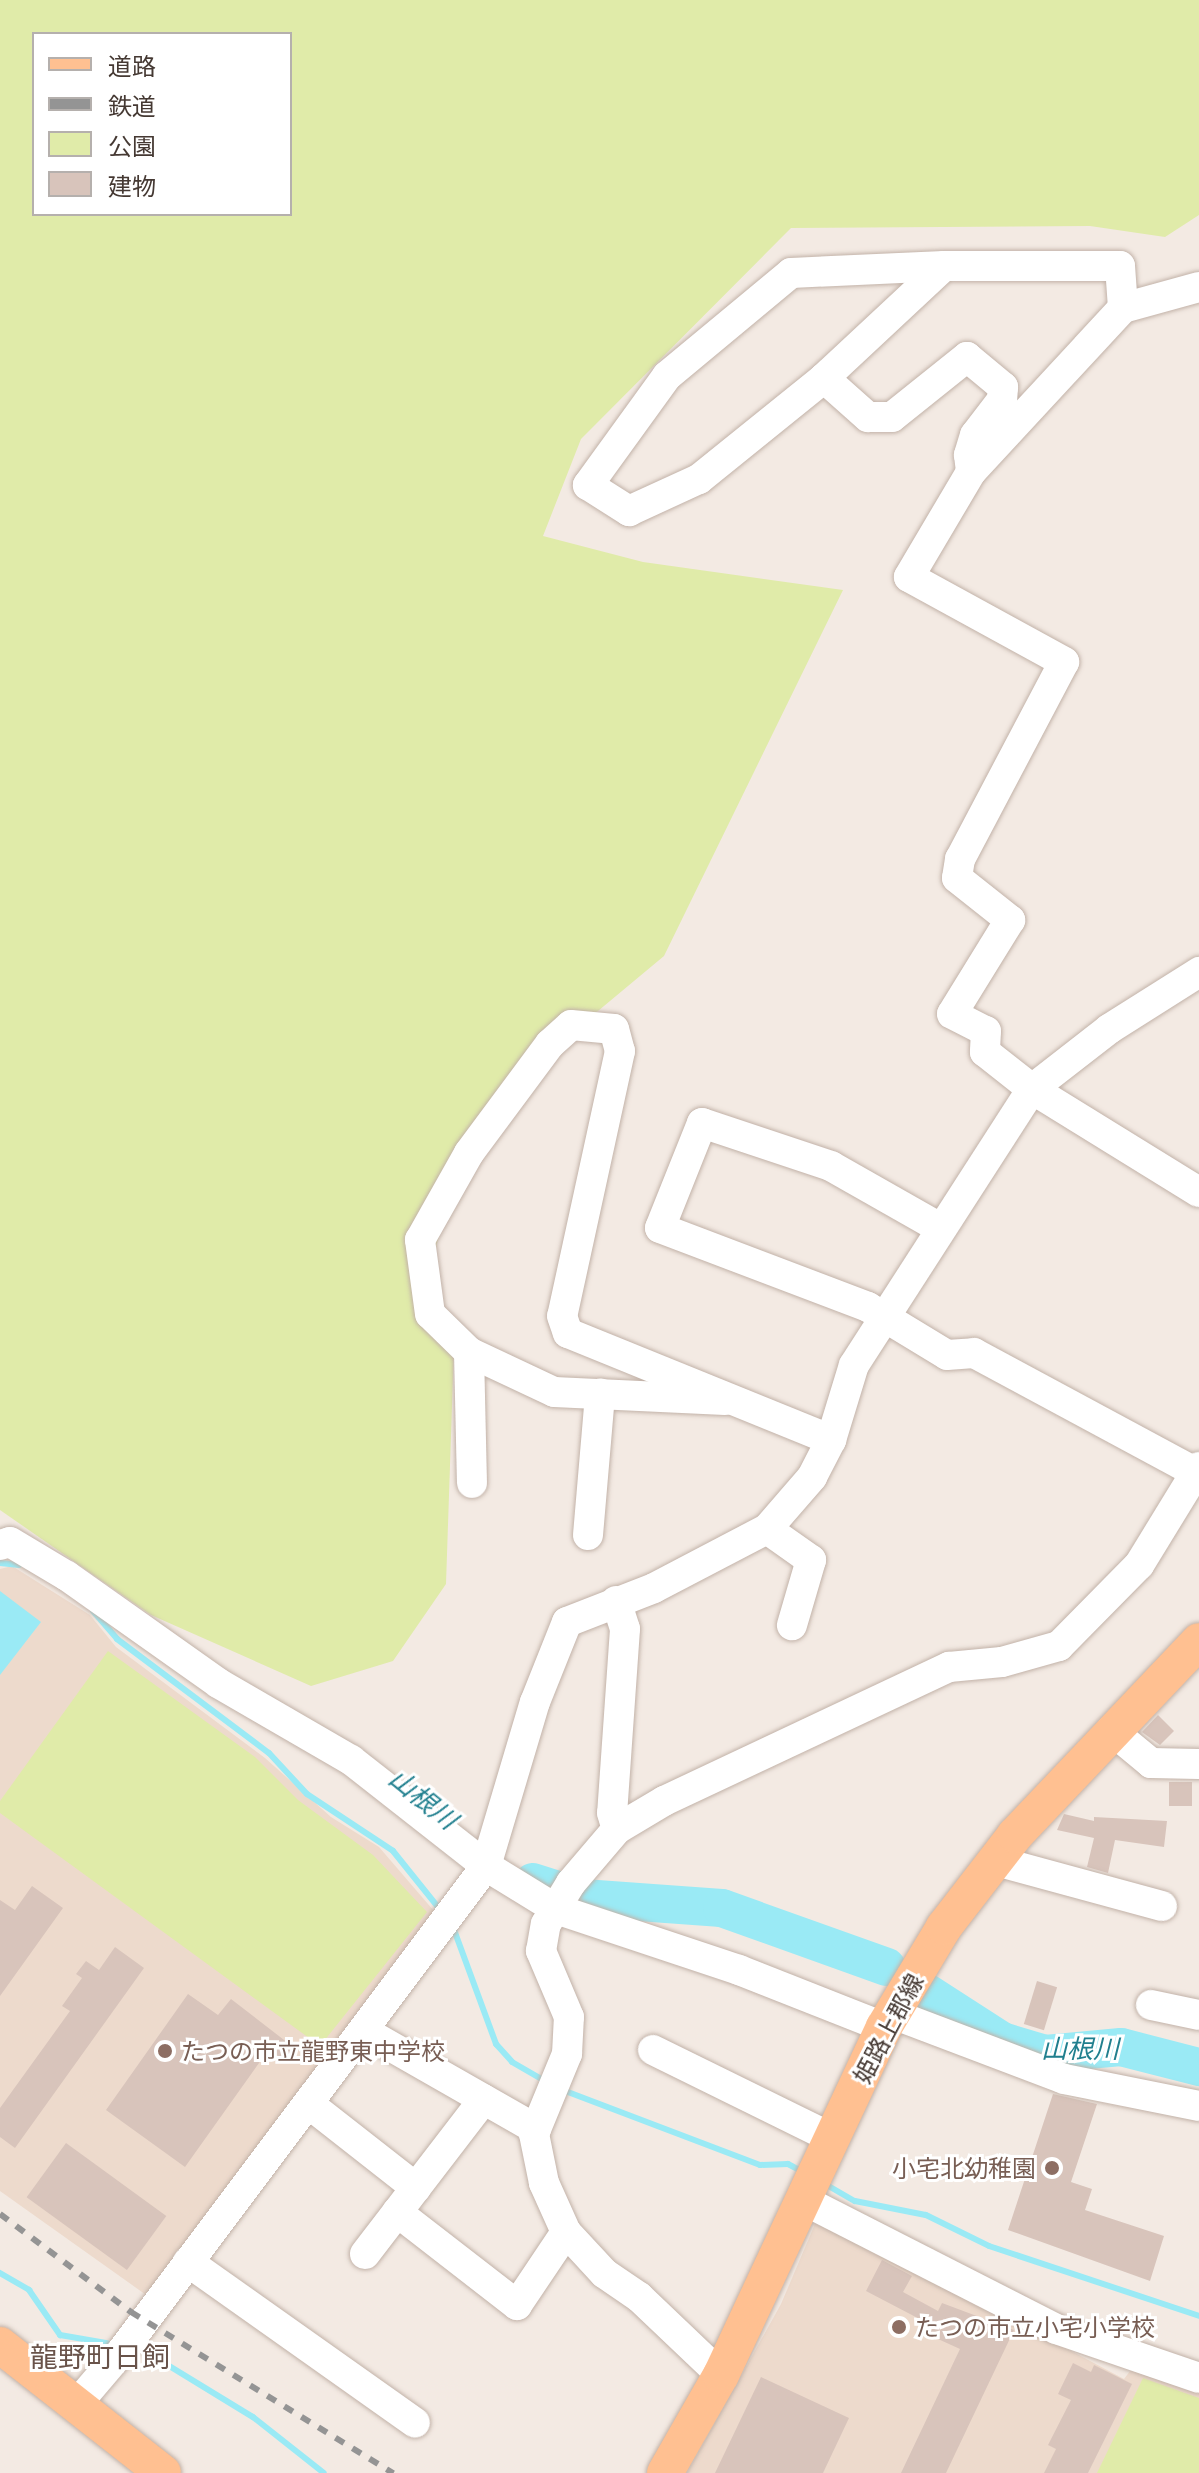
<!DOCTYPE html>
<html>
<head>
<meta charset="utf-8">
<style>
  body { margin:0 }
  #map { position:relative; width:1199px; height:2473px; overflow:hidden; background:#f3eae3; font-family:"Noto Sans","Noto Sans JP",sans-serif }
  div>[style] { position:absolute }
  .education>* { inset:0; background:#eddacc }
  .green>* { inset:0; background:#e0eba9 }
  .water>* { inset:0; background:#9aeaf5 }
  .stream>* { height:6px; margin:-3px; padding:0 3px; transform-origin:3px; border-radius:3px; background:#9aeaf5 }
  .river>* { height:38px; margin:-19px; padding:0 19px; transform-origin:19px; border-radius:19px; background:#9aeaf5 }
  .building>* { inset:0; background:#d8c4bb; transform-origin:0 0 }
  .roads { filter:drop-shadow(0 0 2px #c2b2a8) drop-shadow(0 0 2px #c2b2a8) }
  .minor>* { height:30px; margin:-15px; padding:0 15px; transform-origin:15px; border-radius:15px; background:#fff }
  .major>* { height:36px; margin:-18px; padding:0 18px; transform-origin:18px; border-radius:18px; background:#ffc091 }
  .rail>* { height:6px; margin-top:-3px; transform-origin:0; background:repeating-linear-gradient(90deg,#949494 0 10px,transparent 0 20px) }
  .dots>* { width:22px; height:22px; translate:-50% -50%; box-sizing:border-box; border:4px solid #fff; border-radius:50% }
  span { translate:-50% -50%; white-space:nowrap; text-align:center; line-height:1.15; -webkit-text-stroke:6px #fff; paint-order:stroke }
  .street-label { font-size:24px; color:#453933 }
  .education-label { font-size:24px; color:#785e54 }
  .left { translate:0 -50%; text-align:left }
  .right { translate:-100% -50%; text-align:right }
  .water-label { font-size:26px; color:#207f8e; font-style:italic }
  .quarter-label { font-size:28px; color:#69534a }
  .legend { position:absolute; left:32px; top:32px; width:260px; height:184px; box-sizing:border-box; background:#fff; border:2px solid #b5b0ad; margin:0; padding:10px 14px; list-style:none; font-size:24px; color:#453933 }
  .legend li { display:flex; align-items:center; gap:16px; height:40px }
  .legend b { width:40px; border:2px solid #b5b0ad }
</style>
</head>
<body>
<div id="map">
  <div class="education">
    <i style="clip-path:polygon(12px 1566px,90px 1615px,116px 1647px,265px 1758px,331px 1817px,379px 1847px,434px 1911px,149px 2297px,0 2191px,0 1569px)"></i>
    <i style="clip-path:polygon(818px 2217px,1124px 2379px,1137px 2362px,1199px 2386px,1199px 2473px,687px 2473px,781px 2304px)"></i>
  </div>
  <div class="green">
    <i style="clip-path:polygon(evenodd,0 0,1199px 0,1199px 215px,1165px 237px,1090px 226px,791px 228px,581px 439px,543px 536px,643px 562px,843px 590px,664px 956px,532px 1066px,461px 1153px,431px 1266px,454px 1347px,446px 1584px,393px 1661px,311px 1686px,151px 1615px,0 1510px,0 0,34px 34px,290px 34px,290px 214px,34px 214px,34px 34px)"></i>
    <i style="clip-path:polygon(108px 1651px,255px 1757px,298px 1800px,373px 1855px,427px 1912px,320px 2046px,0 1813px,0 1801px)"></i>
    <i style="clip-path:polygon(1143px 2378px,1199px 2398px,1199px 2473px,1097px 2473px)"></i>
  </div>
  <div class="water">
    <i style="clip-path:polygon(0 1591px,41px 1622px,0 1675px)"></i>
  </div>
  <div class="stream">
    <i style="left:0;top:1563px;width:19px;rotate:6deg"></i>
    <i style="left:93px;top:1611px;width:37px;rotate:49deg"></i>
    <i style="left:117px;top:1639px;width:190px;rotate:36.9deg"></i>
    <i style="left:269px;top:1753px;width:56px;rotate:47.2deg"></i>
    <i style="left:307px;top:1794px;width:103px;rotate:33.5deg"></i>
    <i style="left:393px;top:1851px;width:78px;rotate:51.2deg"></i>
    <i style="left:453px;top:1927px;width:125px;rotate:69.8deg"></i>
    <i style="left:496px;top:2044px;width:24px;rotate:48deg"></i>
    <i style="left:512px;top:2062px;width:39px;rotate:30deg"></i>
    <i style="left:560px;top:2089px;width:214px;rotate:20.8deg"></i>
    <i style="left:760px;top:2165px;width:28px;rotate:-2deg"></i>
    <i style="left:788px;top:2164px;width:19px;rotate:28deg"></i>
    <i style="left:825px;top:2184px;width:34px;rotate:30deg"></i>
    <i style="left:855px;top:2201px;width:72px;rotate:11.2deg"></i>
    <i style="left:926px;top:2215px;width:70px;rotate:26.2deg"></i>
    <i style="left:989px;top:2246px;width:221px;rotate:18.4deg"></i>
    <i style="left:0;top:2273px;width:34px;rotate:30deg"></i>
    <i style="left:29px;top:2290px;width:55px;rotate:55.4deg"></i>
    <i style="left:60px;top:2335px;width:48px;rotate:9.7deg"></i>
    <i style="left:148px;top:2353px;width:123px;rotate:31.4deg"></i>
    <i style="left:253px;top:2417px;width:90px;rotate:38.3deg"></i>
  </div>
  <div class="river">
    <i style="left:533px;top:1882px;width:52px;rotate:17.7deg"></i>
    <i style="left:583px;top:1898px;width:139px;rotate:4.1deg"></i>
    <i style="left:722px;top:1908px;width:175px;rotate:19.7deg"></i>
    <i style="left:926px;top:1992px;width:90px;rotate:32.8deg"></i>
    <i style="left:1002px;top:2041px;width:45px;rotate:16.8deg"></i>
    <i style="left:1045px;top:2054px;width:76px;rotate:-5.3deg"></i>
    <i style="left:1121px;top:2047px;width:81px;rotate:14.4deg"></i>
  </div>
  <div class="building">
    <i style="clip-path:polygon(1158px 1715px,1174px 1731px,1160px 1745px,1142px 1732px)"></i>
    <i style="left:1169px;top:1782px;width:23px;height:24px"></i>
    <i style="clip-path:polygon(1064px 1814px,1094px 1821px,1094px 1817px,1167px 1821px,1164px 1847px,1115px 1840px,1108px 1873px,1087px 1867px,1094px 1838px,1057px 1830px)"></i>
    <i style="clip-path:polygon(32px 1886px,63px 1908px,0 1996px,0 1900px,15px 1910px)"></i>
    <i style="clip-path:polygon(115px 1947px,144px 1968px,15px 2148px,0 2137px,0 2108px,70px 2011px,62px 2006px,82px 1978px,76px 1974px,86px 1961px,99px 1970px)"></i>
    <i style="left:1037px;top:1981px;width:21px;height:45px;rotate:17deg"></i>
    <i style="clip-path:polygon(188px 1994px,218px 2015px,231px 1999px,297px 2050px,287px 2063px,269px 2049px,185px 2167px,106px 2110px)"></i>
    <i style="clip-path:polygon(1053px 2094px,1097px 2104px,1071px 2182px,1092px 2189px,1085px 2210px,1164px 2236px,1150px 2281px,1008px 2230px)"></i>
    <i style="left:66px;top:2143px;width:124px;height:67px;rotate:36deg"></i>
    <i style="clip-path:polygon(882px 2260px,912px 2276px,903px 2292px,938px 2311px,942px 2303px,1014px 2330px,946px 2473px,901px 2473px,960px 2349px,927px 2334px,931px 2325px,866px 2291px)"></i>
    <i style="clip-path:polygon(1073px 2363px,1091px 2372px,1094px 2365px,1132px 2384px,1088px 2473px,1044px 2473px,1056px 2449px,1048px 2445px,1071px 2400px,1058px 2394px)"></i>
    <i style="clip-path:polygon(761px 2377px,849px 2418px,823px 2473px,715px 2473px)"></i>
  </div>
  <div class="roads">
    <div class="minor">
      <i style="left:944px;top:266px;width:176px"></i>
      <i style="left:1120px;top:266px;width:42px;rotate:85.9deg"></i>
      <i style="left:1199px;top:287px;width:79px;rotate:164.6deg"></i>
      <i style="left:1123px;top:308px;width:224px;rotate:132.8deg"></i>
      <i style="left:971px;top:472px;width:122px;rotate:120.6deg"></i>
      <i style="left:909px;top:577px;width:177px;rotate:28.7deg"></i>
      <i style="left:1064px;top:662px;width:223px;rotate:117.8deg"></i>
      <i style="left:960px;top:859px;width:19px;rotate:99deg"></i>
      <i style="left:957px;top:878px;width:68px;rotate:38.4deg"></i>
      <i style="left:1010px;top:920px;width:110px;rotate:121.7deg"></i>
      <i style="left:952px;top:1014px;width:38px;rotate:27deg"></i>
      <i style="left:986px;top:1031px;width:21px;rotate:93deg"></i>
      <i style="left:985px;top:1052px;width:60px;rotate:38.2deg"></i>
      <i style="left:1032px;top:1089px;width:196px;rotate:31.7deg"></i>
      <i style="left:824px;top:378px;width:164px;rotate:-43deg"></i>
      <i style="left:944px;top:266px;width:153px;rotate:177.4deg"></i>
      <i style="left:791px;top:273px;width:161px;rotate:140.3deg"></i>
      <i style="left:667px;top:376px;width:135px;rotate:125.9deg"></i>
      <i style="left:588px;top:485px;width:49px;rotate:32.4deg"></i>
      <i style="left:629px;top:511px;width:77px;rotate:-24.6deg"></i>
      <i style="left:699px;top:479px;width:161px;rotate:-38.9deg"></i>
      <i style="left:824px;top:378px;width:59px;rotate:41.6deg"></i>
      <i style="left:868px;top:417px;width:24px"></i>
      <i style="left:892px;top:417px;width:96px;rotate:-38.7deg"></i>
      <i style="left:967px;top:357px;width:47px;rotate:39.8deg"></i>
      <i style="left:1003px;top:387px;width:13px;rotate:94deg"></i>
      <i style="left:1002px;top:400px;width:44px;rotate:127.6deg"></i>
      <i style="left:975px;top:435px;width:21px;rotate:107deg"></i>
      <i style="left:969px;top:455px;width:17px;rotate:83deg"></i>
      <i style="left:940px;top:1228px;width:125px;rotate:-150.4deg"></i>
      <i style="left:831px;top:1166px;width:136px;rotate:-161.6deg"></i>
      <i style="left:702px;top:1123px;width:113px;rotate:111.8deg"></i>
      <i style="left:660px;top:1228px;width:222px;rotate:20.8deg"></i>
      <i style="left:868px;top:1307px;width:92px;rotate:31.3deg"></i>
      <i style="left:947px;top:1355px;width:27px;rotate:-4deg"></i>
      <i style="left:974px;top:1353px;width:251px;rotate:28.3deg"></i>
      <i style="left:469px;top:1352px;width:131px;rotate:88.7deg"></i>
      <i style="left:725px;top:1400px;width:171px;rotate:-177.3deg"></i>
      <i style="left:554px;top:1392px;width:94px;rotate:-154.8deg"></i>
      <i style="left:469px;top:1352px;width:54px;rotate:-135.7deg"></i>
      <i style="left:430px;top:1314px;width:75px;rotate:-97.7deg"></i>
      <i style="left:420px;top:1240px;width:100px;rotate:-60.6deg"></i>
      <i style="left:469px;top:1153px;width:136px;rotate:-53.4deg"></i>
      <i style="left:550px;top:1044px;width:28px;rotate:-42deg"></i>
      <i style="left:571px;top:1025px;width:43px;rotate:5.3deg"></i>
      <i style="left:614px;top:1029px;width:23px;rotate:75deg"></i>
      <i style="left:620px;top:1051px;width:271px;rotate:102.3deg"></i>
      <i style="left:562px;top:1316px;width:18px;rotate:71deg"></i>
      <i style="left:568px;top:1333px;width:284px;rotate:22.1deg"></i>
      <i style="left:767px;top:1529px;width:54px;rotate:35.2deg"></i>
      <i style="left:811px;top:1560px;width:68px;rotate:106.3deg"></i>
      <i style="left:588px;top:1535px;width:142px;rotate:-85.1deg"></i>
      <i style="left:0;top:1545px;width:10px;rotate:-17deg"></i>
      <i style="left:10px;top:1542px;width:66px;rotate:30.8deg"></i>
      <i style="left:67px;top:1576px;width:185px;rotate:35.3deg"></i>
      <i style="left:218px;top:1683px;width:154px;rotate:30.1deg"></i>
      <i style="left:351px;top:1760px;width:172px;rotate:38.1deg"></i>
      <i style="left:486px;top:1866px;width:82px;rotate:31.6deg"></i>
      <i style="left:556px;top:1909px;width:193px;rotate:18.4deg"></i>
      <i style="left:739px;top:1970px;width:156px;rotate:21.5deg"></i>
      <i style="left:616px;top:1601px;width:29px;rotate:72deg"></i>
      <i style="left:625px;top:1629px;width:184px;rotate:94deg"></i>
      <i style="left:612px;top:1813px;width:17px;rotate:73deg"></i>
      <i style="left:1111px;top:1730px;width:52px;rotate:39.5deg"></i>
      <i style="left:1151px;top:1763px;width:48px;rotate:1.2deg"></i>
      <i style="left:996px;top:1861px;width:172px;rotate:15.2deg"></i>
      <i style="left:1151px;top:2005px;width:49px;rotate:11.8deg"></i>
      <i style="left:893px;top:2014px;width:183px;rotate:20.8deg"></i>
      <i style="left:1064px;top:2079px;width:138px;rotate:11.3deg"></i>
      <i style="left:364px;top:2031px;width:198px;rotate:29.7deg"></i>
      <i style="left:653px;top:2050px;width:199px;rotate:26.2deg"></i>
      <i style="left:309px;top:2104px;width:136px;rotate:38.1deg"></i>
      <i style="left:805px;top:2201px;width:282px;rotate:27deg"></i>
      <i style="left:1056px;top:2329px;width:151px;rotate:18.9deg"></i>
      <i style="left:397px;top:2212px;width:152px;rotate:37.8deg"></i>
      <i style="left:517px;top:2305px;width:88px;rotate:-56.1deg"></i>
      <i style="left:365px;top:2254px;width:195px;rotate:-52.5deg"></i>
      <i style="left:188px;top:2262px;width:278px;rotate:35.3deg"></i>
      <i style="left:721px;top:2375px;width:113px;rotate:-136.4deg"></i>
      <i style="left:639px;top:2297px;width:42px;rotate:-145.6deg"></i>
      <i style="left:604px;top:2273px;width:56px;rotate:-132.8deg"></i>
      <i style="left:566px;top:2232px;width:54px;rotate:-114.2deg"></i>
      <i style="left:544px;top:2183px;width:50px;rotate:-101.5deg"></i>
      <i style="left:534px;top:2134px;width:87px;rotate:-67.6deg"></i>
      <i style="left:567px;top:2054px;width:37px;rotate:-87deg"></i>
      <i style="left:569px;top:2017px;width:72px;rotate:-113deg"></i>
      <i style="left:541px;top:1951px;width:27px;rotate:-80deg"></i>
      <i style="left:546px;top:1924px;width:48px;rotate:-58.6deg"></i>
      <i style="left:571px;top:1883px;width:71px;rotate:-49.6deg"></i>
      <i style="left:617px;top:1829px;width:55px;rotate:-30.8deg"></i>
      <i style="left:664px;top:1801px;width:315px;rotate:-25.2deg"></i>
      <i style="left:949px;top:1667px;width:53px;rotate:-5.4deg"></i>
      <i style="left:1002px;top:1662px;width:59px;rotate:-15.7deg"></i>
      <i style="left:1059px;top:1646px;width:114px;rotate:-45.4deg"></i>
      <i style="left:1139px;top:1565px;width:115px;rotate:-58.5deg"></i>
      <i style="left:75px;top:2406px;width:72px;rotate:-49.5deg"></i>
      <i style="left:122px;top:2351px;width:606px;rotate:-53.11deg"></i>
      <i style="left:486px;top:1866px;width:171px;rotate:-73.4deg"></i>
      <i style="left:535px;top:1702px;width:86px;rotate:-68.2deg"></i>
      <i style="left:567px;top:1622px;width:93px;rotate:-21.3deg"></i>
      <i style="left:654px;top:1588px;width:127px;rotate:-27.6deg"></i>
      <i style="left:767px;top:1529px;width:69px;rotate:-49.1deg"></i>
      <i style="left:812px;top:1477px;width:42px;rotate:-62.8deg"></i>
      <i style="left:831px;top:1440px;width:78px;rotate:-73deg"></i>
      <i style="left:854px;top:1365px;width:328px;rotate:-57.2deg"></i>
      <i style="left:1032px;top:1089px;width:98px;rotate:-37.9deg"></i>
      <i style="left:1109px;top:1029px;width:107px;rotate:-32.3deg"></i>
    </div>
    <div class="major">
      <i style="left:0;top:2345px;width:207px;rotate:38.1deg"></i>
      <i style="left:665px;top:2473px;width:113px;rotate:-60.3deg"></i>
      <i style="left:721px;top:2375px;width:384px;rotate:-64.9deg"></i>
      <i style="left:884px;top:2027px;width:117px;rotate:-59deg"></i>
      <i style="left:944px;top:1927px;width:116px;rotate:-52.3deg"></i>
      <i style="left:1015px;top:1835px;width:267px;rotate:-46.5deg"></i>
    </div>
  </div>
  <div class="rail">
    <i style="left:0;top:2214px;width:164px;rotate:36.8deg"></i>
    <i style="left:131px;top:2312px;width:308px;rotate:31.6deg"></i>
  </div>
  <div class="dots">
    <i style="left:165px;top:2051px;background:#8d6e63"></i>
    <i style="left:1052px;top:2168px;background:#8d6e63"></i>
    <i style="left:899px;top:2327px;background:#8d6e63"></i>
  </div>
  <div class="street-label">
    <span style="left:888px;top:2028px;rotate:-62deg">姫路上郡線</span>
  </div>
  <div class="education-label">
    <span class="left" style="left:181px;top:2051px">たつの市立龍野東中学校</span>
    <span class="right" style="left:1036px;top:2168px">小宅北幼稚園</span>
    <span class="left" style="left:915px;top:2327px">たつの市立小宅小学校</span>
  </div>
  <div class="water-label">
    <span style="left:423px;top:1799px;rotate:39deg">山根川</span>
    <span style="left:1080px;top:2049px">山根川</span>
  </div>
  <div class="quarter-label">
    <span style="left:100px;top:2356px">龍野町日飼</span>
  </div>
  <ul class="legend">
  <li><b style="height:10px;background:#ffc091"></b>道路</li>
  <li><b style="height:10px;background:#949494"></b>鉄道</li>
  <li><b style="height:22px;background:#e0eba9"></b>公園</li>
  <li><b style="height:22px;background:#d8c4bb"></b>建物</li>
  </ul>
</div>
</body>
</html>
